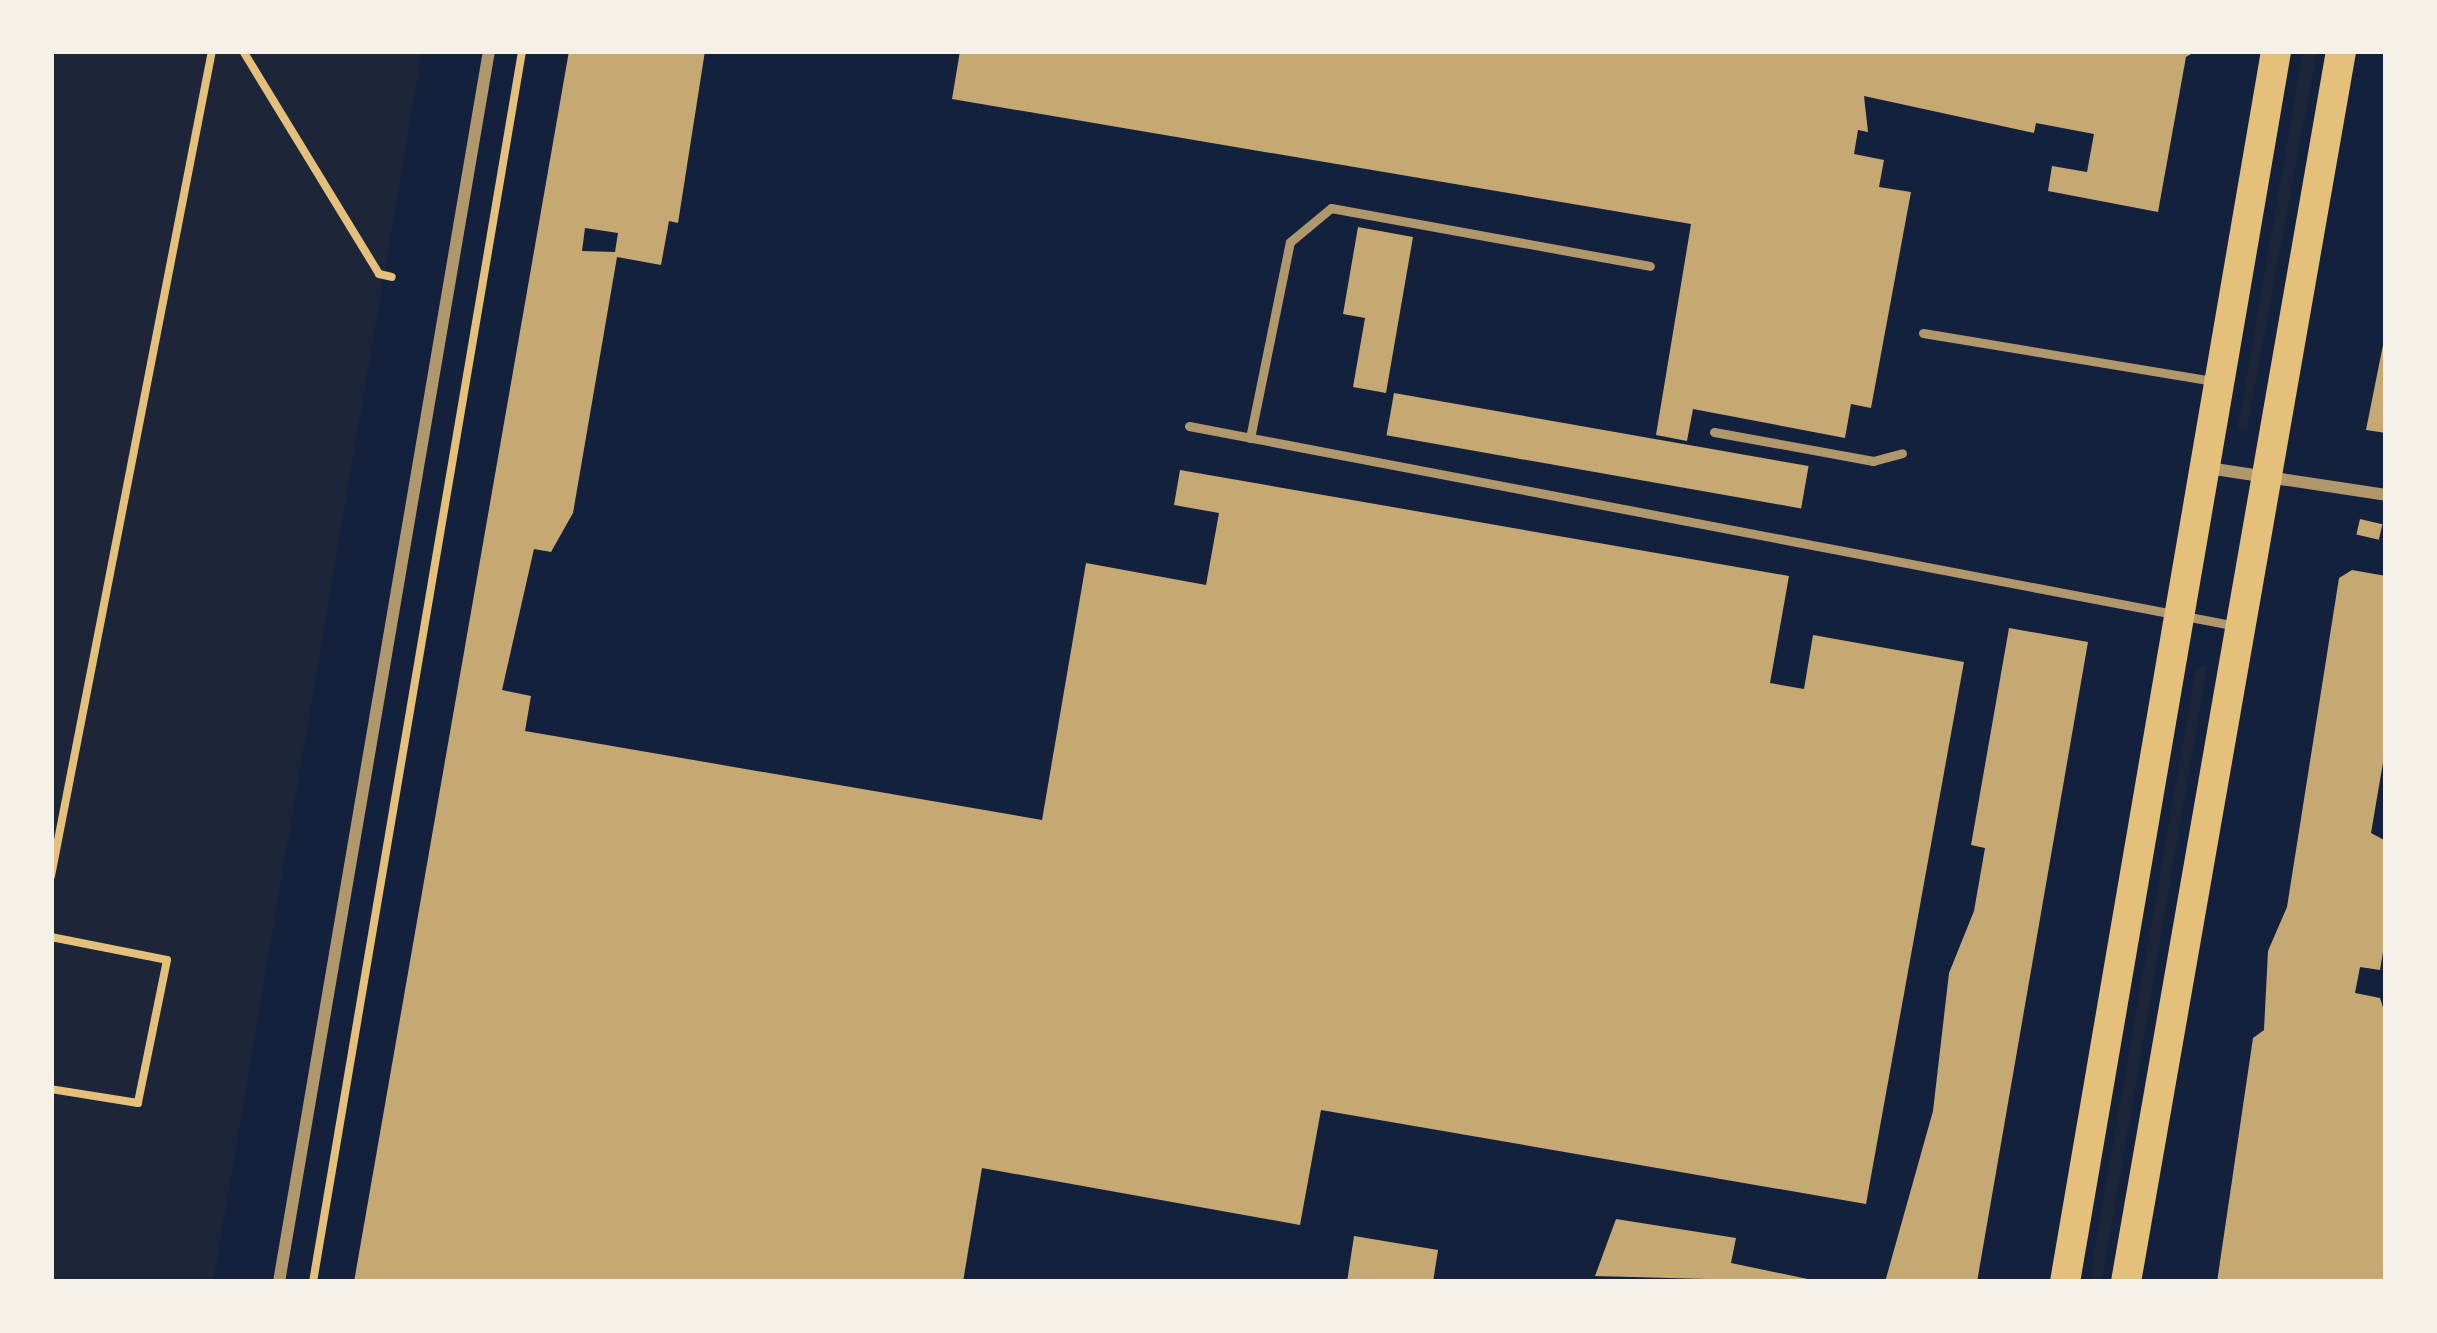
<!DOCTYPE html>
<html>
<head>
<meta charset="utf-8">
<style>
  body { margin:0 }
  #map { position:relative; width:2437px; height:1333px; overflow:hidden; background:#14213d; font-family:"Source Serif 4",serif }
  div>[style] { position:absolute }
  .green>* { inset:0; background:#1d2539 }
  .building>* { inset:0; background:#c6a872; transform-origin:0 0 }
  .path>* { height:8px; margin:-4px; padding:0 4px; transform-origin:4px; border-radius:4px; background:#e5c07b }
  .service>* { height:9px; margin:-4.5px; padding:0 4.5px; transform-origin:4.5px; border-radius:4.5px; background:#b1986c }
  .minor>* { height:12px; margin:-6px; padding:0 6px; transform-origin:6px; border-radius:6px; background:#b1986c }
  .primary>* { height:30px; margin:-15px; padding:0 15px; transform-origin:15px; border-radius:15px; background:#e5c07b }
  span { translate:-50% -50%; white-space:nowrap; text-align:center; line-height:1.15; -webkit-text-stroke:10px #f6f1e7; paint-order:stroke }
  .frame { position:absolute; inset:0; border:54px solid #f6f1e7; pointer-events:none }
</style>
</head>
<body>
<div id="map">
  <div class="green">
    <i style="clip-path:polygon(51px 51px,422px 51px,213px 1282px,51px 1282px)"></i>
    <i style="clip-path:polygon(2303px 51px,2317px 51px,2246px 433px,2238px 427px)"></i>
    <i style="clip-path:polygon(2207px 666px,2102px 1282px,2089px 1282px,2196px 668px)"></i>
  </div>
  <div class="building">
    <i style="clip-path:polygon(evenodd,569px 51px,705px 51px,678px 223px,669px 221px,661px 265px,617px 257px,573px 513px,551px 552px,534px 549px,502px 690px,531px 696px,525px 731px,1042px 820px,1086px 563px,1206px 585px,1219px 513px,1174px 505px,1180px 470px,1789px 576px,1770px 683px,1804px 689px,1813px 635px,1964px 662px,1866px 1204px,1321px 1110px,1300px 1225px,982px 1168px,963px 1282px,354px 1282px,569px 51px,585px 228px,618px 233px,615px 252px,582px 251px,585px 228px)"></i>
    <i style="clip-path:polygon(960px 51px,2196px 51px,2186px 57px,2158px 212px,2048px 191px,2052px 166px,2087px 172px,2094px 134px,2036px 123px,2034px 133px,1864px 96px,1868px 132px,1858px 130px,1854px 154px,1884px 160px,1879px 187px,1911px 192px,1871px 408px,1851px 404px,1845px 438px,1693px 409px,1687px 441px,1656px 435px,1691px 224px,952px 99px)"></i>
    <i style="clip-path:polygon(1358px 227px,1413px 237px,1386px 393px,1353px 387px,1365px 318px,1343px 314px)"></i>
    <i style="clip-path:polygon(2386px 330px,2386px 433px,2366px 430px)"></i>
    <i style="left:1394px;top:393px;width:421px;height:43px;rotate:10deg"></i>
    <i style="left:2360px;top:519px;width:23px;height:16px;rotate:13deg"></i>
    <i style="clip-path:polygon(2352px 570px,2386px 576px,2386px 745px,2371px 833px,2386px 841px,2386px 934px,2380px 970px,2360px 967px,2355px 993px,2380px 998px,2386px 1017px,2386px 1282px,2217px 1282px,2253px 1038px,2264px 1030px,2268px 951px,2287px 907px,2339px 578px)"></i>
    <i style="clip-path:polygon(2009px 628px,2088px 642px,1977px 1282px,1885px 1282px,1933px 1111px,1949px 973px,1974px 911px,1985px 848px,1971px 845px)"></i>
    <i style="clip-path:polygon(1616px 1219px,1736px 1238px,1731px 1263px,1822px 1282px,1595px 1276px)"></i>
    <i style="clip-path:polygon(1354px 1236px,1438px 1250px,1433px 1282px,1347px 1282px)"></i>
  </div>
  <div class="path">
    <i style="left:243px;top:51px;width:261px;rotate:58.6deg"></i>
    <i style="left:379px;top:274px;width:13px;rotate:13deg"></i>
    <i style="left:51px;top:876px;width:841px;rotate:-78.96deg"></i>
    <i style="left:51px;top:937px;width:118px;rotate:11.2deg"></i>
    <i style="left:167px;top:960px;width:146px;rotate:101.5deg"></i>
    <i style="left:138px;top:1103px;width:88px;rotate:-170.9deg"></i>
    <i style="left:313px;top:1282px;width:1249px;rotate:-80.36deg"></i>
  </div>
  <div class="service">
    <i style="left:1923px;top:333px;width:295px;rotate:9.4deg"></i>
    <i style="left:1189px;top:426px;width:1066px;rotate:10.81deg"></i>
    <i style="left:1714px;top:432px;width:162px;rotate:10.3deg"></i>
    <i style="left:1873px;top:461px;width:30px;rotate:-15deg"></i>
    <i style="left:1250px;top:438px;width:200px;rotate:-78.5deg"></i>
    <i style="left:1290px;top:242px;width:53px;rotate:-39.7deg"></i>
    <i style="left:1331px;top:208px;width:324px;rotate:10.3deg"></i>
  </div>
  <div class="minor">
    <i style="left:2208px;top:468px;width:180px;rotate:8.6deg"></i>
    <i style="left:279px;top:1282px;width:1249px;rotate:-80.32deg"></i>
  </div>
  <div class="primary">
    <i style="left:2065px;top:1282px;width:1249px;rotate:-80.27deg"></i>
    <i style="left:2126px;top:1282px;width:1250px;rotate:-80.09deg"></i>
  </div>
  <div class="frame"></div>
</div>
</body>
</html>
